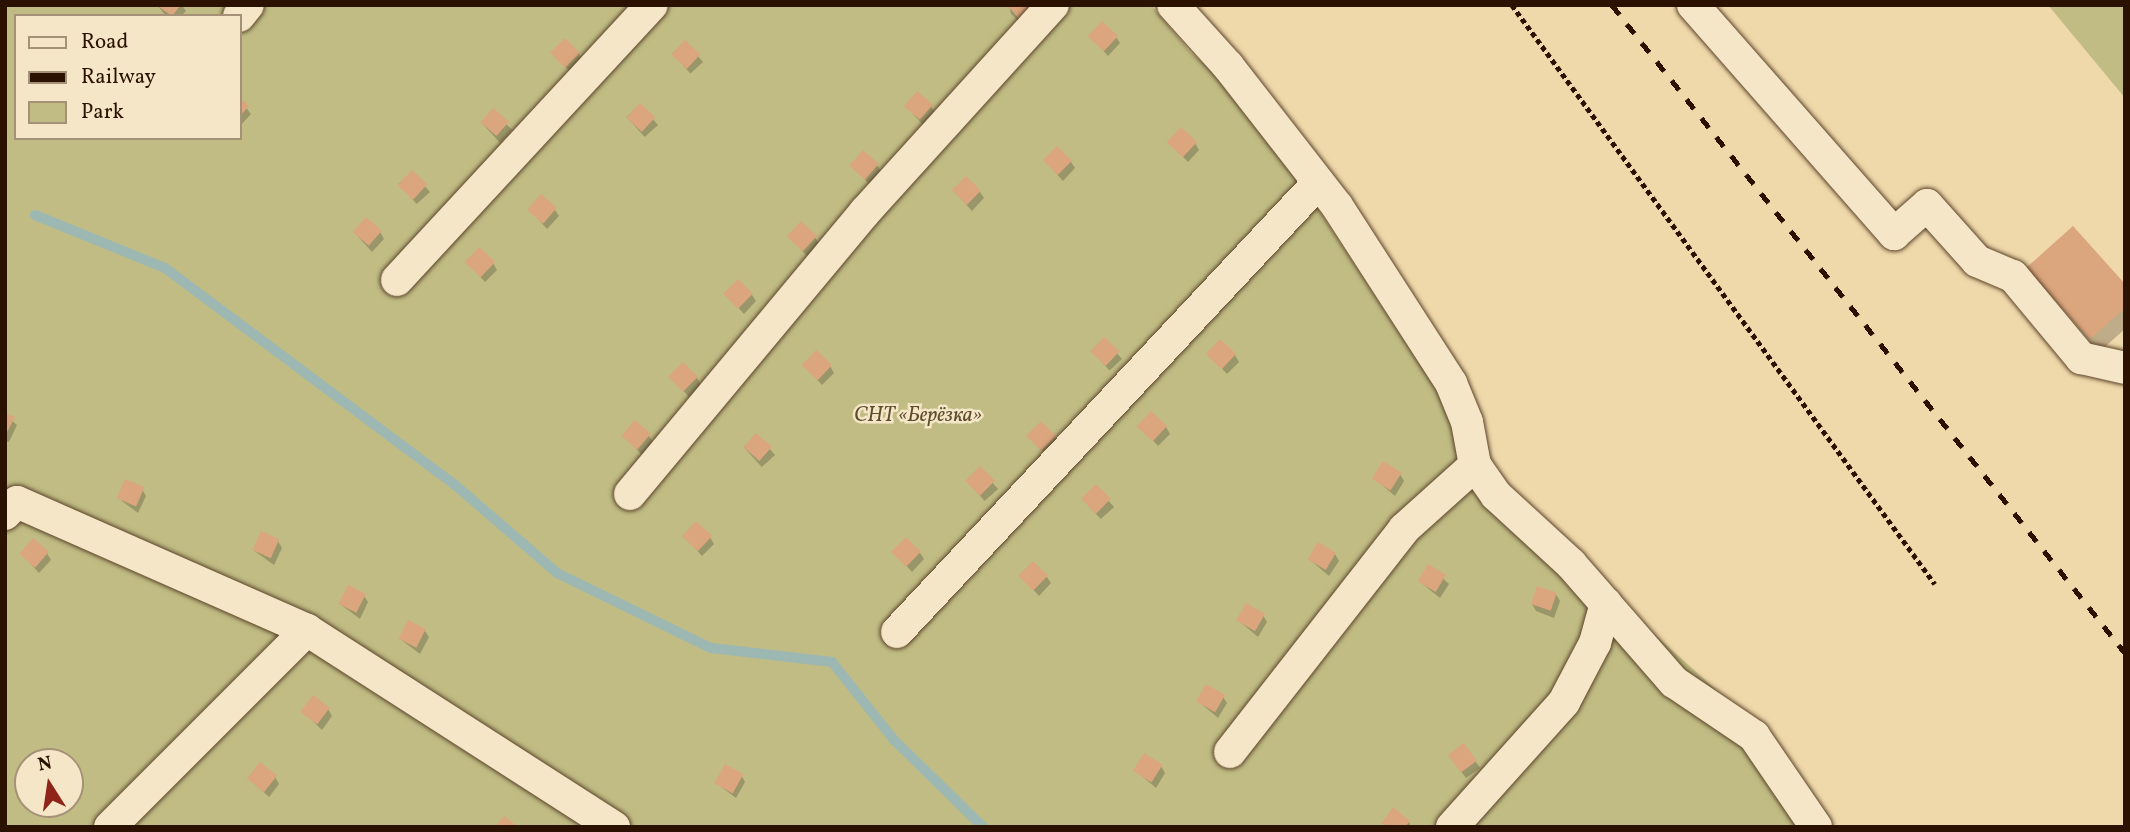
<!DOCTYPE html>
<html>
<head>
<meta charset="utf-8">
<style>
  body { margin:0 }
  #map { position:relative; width:2130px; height:832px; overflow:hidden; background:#efd8aa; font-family:Vollkorn,serif }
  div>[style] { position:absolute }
  .green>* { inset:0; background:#c0bc84 }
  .shadow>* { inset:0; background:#0003; transform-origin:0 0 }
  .stream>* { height:10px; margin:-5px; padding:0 5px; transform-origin:5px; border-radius:5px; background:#9db8b3 }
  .building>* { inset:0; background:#dba57e; transform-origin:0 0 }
  .path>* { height:4.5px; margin-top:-2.25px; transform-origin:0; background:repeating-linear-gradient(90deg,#2b1200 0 5px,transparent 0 8.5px) }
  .roads { filter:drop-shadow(0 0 2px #5c442a) drop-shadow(0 0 2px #5c442a) }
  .minor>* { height:32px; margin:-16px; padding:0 16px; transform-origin:16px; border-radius:16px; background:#f5e6c8 }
  .rail>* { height:5px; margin-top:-2.5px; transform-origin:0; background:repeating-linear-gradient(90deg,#2b1200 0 12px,transparent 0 24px) }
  span { translate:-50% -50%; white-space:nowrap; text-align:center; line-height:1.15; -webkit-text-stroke:5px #f5e6c8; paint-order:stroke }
  .park-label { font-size:21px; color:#5f4e2e; font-style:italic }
  .frame { position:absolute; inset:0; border:7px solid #2b1200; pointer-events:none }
  .legend { position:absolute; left:14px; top:14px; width:228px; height:126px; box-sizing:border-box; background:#f5e6c8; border:2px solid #a49178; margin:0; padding:9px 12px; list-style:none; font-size:21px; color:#2b1200 }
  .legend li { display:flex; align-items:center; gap:14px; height:35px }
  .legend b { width:35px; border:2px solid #a49178 }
  .north { position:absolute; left:14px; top:748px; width:70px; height:70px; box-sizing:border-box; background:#f5e6c8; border:2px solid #a49178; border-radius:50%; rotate:348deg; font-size:19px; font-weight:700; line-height:28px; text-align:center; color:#2b1200 }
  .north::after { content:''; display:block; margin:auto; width:24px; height:32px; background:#8f2418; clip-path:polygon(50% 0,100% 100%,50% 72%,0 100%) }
</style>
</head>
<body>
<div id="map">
  <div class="green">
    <i style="clip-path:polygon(evenodd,5px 5px,1151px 5px,1191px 53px,1247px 100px,1456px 420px,1456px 455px,1745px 716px,1831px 827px,5px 827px,5px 5px,16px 16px,240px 16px,240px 138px,16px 138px,16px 16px,5px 5px,28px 762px,70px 762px,70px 804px,28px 804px,28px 762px)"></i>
    <i style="clip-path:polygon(2048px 5px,2125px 5px,2125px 98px)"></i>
  </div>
  <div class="shadow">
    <i style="clip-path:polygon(157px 5px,182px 5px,186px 11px,181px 16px,166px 16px)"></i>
    <i style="clip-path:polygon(1009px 5px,1025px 27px,1011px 14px)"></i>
    <i style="clip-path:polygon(1090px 36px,1116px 37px,1120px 43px,1108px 56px)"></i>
    <i style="left:685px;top:42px;width:27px;height:17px;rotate:48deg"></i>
    <i style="clip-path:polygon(553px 53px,579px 54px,583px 61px,571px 73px)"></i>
    <i style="clip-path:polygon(240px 100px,251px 114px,240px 126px)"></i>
    <i style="left:640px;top:105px;width:27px;height:18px;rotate:48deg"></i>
    <i style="clip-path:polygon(905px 105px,931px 106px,935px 113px,923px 125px)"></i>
    <i style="clip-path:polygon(493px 110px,512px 130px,500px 143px,482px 123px)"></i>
    <i style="clip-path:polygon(1169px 142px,1195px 143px,1199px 150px,1188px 162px)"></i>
    <i style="clip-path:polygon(1045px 161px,1071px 162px,1075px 168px,1063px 181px)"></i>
    <i style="clip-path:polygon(852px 165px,878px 166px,881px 172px,870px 185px)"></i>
    <i style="left:412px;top:172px;width:27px;height:18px;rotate:48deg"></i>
    <i style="clip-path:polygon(954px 191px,980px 192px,984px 198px,972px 211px)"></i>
    <i style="clip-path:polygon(529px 209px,555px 210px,559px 216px,547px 229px)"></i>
    <i style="clip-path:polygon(354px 232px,380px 232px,384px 239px,372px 252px)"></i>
    <i style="clip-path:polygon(789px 236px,815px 237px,819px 244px,807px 256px)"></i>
    <i style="clip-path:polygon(467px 262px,493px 263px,497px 270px,485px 282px)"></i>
    <i style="clip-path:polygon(2028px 268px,2125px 287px,2125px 329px,2099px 352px)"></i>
    <i style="clip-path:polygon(726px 294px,752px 295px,756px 301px,744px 314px)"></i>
    <i style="left:1104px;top:339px;width:27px;height:17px;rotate:48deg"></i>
    <i style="clip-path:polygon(1209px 355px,1235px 355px,1239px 362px,1227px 374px)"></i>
    <i style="clip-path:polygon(804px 365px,830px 366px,834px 373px,822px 385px)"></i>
    <i style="clip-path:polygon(671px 377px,697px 378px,701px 385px,689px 397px)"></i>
    <i style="clip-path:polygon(5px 415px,17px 425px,9px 442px,5px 441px)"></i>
    <i style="clip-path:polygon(1140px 426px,1166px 427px,1170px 434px,1158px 446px)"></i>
    <i style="clip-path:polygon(623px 435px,649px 436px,653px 442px,642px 455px)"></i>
    <i style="left:757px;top:435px;width:27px;height:18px;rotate:48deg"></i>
    <i style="clip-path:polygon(1029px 436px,1055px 437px,1059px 444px,1047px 456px)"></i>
    <i style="left:980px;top:469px;width:27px;height:18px;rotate:48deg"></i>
    <i style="clip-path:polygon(1400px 474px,1404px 481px,1395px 496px,1375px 479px)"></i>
    <i style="left:1096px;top:487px;width:27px;height:18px;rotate:48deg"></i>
    <i style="clip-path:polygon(142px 489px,146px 496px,138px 513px,118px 498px)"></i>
    <i style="clip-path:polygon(684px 536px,710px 537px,714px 544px,702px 556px)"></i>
    <i style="clip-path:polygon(278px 541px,282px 548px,274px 565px,253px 550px)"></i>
    <i style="clip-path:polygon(894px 552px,920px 553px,924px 559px,912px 572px)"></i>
    <i style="clip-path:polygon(21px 553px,47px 553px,51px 560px,39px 573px)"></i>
    <i style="clip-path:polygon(1335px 554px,1339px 561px,1329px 576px,1309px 559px)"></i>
    <i style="clip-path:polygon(1429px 566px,1449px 584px,1440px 598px,1419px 581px)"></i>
    <i style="clip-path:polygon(1021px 576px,1047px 577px,1051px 583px,1039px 596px)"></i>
    <i style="clip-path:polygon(1556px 594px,1560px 601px,1554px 618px,1536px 611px,1532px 604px)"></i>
    <i style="clip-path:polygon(364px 596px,368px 602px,360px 619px,340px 604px)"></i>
    <i style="clip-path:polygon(1263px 615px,1267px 622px,1258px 637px,1238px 620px)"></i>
    <i style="clip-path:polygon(425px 631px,429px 637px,420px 654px,400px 639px)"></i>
    <i style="clip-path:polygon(1223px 697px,1227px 703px,1218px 718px,1198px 701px)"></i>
    <i style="clip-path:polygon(328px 709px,332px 716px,322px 730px,302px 711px)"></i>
    <i style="clip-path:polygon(1454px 762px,1476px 762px,1480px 768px,1466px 778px)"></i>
    <i style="clip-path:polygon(1161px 766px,1165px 773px,1156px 788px,1136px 771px)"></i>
    <i style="clip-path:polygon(741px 775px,745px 782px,736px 798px,716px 783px)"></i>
    <i style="clip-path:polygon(275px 777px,279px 784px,269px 797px,249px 779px)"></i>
    <i style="clip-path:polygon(1409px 822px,1411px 827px,1383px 824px)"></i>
  </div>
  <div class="stream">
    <i style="left:35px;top:215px;width:140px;rotate:22.2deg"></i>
    <i style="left:165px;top:268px;width:361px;rotate:36.8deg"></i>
    <i style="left:454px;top:484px;width:136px;rotate:40.8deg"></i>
    <i style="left:557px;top:573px;width:171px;rotate:26deg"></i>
    <i style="left:711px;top:648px;width:122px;rotate:6.6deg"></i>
    <i style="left:832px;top:662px;width:100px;rotate:51.5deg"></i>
    <i style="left:894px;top:740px;width:124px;rotate:44.3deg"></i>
  </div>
  <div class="building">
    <i style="clip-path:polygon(156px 5px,181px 5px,172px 16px)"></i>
    <i style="clip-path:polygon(1007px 5px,1033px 5px,1021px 21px)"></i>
    <i style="left:1102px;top:21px;width:22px;height:21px;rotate:43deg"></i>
    <i style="left:565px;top:38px;width:21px;height:21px;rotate:45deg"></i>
    <i style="left:685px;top:40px;width:21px;height:20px;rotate:43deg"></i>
    <i style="left:917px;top:91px;width:21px;height:20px;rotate:41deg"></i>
    <i style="clip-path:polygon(240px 98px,249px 106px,240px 116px)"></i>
    <i style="left:640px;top:103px;width:21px;height:20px;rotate:43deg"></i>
    <i style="left:493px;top:108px;width:21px;height:19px;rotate:41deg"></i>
    <i style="left:1181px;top:127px;width:22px;height:21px;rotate:43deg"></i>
    <i style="left:1057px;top:146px;width:21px;height:20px;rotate:45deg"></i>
    <i style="left:863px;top:150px;width:21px;height:21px;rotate:41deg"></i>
    <i style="left:412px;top:170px;width:21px;height:21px;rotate:43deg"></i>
    <i style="left:966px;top:176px;width:21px;height:20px;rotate:45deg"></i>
    <i style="left:541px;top:194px;width:21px;height:21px;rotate:41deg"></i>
    <i style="left:366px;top:217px;width:21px;height:20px;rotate:41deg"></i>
    <i style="left:801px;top:221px;width:22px;height:21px;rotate:43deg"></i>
    <i style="clip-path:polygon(2073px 226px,2125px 284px,2125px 308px,2090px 339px,2026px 268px)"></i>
    <i style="left:479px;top:247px;width:22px;height:21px;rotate:43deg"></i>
    <i style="left:738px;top:279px;width:21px;height:21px;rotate:45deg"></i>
    <i style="left:1104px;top:337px;width:21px;height:20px;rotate:43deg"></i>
    <i style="left:1220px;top:339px;width:22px;height:21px;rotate:43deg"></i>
    <i style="left:816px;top:350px;width:22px;height:21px;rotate:43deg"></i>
    <i style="left:683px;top:362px;width:21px;height:21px;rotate:45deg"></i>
    <i style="left:1151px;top:411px;width:22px;height:21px;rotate:43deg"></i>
    <i style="clip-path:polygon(5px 413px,15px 417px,5px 436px)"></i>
    <i style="left:635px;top:420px;width:21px;height:21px;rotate:41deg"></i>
    <i style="left:1041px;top:421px;width:21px;height:21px;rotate:45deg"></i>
    <i style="left:756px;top:433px;width:21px;height:19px;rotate:41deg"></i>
    <i style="left:1383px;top:461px;width:22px;height:21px;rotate:32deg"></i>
    <i style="left:980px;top:466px;width:21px;height:21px;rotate:45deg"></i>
    <i style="left:125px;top:479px;width:21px;height:21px;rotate:23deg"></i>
    <i style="left:1096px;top:484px;width:21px;height:21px;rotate:45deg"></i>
    <i style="left:696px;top:521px;width:22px;height:21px;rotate:43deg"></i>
    <i style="left:261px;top:531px;width:20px;height:21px;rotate:24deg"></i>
    <i style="left:906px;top:537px;width:21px;height:21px;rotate:45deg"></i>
    <i style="left:33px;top:538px;width:21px;height:21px;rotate:41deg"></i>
    <i style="left:1318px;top:542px;width:21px;height:20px;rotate:31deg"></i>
    <i style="left:1033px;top:561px;width:21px;height:21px;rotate:45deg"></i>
    <i style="left:1428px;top:564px;width:21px;height:20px;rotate:31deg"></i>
    <i style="left:348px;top:585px;width:20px;height:21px;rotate:27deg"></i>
    <i style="left:1537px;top:586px;width:21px;height:19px;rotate:19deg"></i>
    <i style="left:1246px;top:603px;width:22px;height:20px;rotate:30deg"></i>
    <i style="left:408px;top:620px;width:20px;height:21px;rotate:27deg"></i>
    <i style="left:1206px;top:684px;width:22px;height:20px;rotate:30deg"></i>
    <i style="left:313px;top:695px;width:21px;height:21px;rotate:37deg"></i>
    <i style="left:1464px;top:743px;width:22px;height:20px;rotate:54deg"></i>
    <i style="left:1144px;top:753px;width:22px;height:21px;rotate:32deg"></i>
    <i style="left:260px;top:762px;width:22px;height:21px;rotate:39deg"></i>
    <i style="left:725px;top:764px;width:21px;height:22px;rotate:29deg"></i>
    <i style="clip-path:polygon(1393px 807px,1410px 821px,1405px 827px,1381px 824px)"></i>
    <i style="clip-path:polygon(504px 816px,518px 827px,495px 827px)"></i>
  </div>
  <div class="path">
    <i style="left:1512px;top:5px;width:717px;rotate:53.85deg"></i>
  </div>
  <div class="roads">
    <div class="minor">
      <i style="left:1173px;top:5px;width:82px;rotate:48deg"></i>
      <i style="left:1228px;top:66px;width:177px;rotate:52.1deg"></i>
      <i style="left:1337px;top:206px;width:211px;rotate:57.2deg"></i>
      <i style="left:1451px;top:383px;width:42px;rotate:67.7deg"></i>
      <i style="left:1467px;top:422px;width:44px;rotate:79.5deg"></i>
      <i style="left:1475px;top:465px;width:37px;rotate:55deg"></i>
      <i style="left:1496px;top:495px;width:102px;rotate:42.6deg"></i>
      <i style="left:1571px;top:564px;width:157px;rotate:48.9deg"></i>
      <i style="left:1674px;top:682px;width:97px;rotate:34deg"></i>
      <i style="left:1754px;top:736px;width:110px;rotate:55.7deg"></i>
      <i style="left:1693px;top:5px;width:305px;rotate:48.7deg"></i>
      <i style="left:1894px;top:234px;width:44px;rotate:-41.3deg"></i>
      <i style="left:1927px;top:205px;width:75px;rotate:48.2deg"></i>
      <i style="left:1977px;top:261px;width:39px;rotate:23deg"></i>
      <i style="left:2013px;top:276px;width:107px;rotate:50.3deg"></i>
      <i style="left:2081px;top:358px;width:45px;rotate:12.8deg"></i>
      <i style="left:239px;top:16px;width:14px;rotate:-51deg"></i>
      <i style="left:397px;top:280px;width:375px;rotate:-47.2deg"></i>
      <i style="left:630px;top:494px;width:367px;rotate:-50.2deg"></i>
      <i style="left:865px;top:212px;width:280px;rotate:-47.8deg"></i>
      <i style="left:5px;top:514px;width:17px;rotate:-45deg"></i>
      <i style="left:17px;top:502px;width:317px;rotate:23.8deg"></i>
      <i style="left:307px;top:630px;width:365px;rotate:32.7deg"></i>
      <i style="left:897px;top:632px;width:616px;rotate:-46.84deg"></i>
      <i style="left:1230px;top:752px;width:283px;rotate:-52deg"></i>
      <i style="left:1404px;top:529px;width:96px;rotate:-42deg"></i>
      <i style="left:110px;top:827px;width:279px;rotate:-45deg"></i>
      <i style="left:1452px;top:827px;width:168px;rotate:-48.1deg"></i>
      <i style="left:1564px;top:702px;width:67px;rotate:-62.3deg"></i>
      <i style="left:1595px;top:643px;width:41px;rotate:-74.6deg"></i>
    </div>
  </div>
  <div class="rail">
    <i style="left:1612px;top:5px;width:826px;rotate:51.63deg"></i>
  </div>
  <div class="park-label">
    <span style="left:918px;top:416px">СНТ «Берёзка»</span>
  </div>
  <div class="frame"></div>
  <ul class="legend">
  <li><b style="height:9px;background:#f5e6c8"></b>Road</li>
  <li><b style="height:9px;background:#2b1200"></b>Railway</li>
  <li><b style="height:19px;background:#c0bc84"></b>Park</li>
  </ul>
  <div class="north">N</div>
</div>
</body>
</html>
